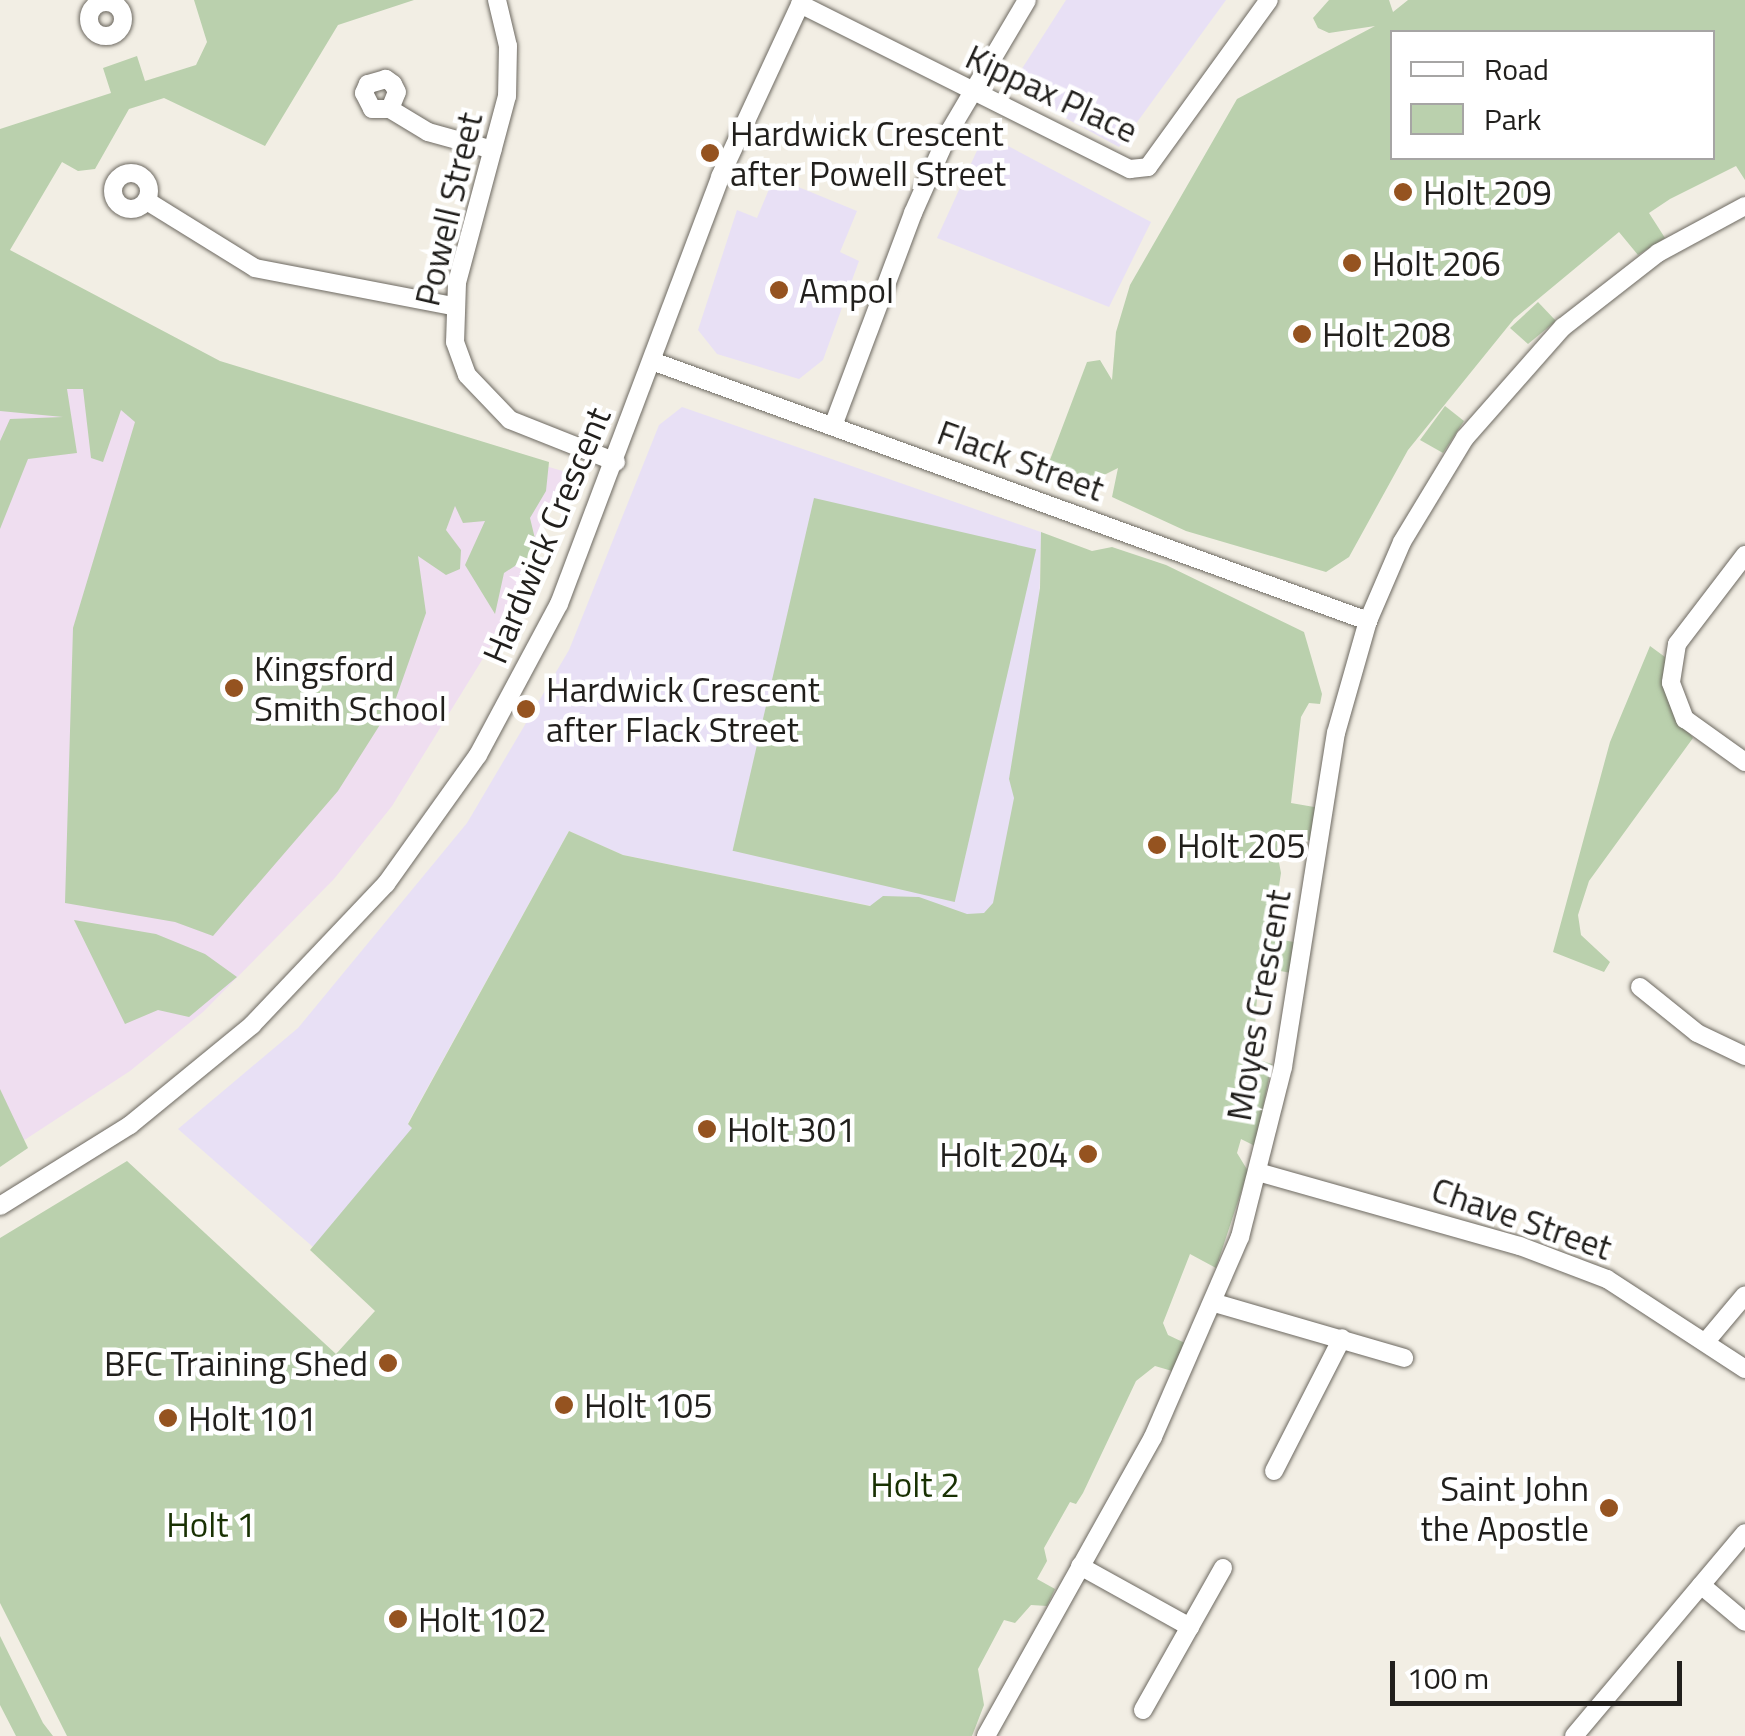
<!DOCTYPE html>
<html>
<head>
<meta charset="utf-8">
<style>
  body { margin:0 }
  #map { position:relative; width:1745px; height:1736px; overflow:hidden; background:#f2eee4; font-family:"Titillium Web",sans-serif }
  div>[style] { position:absolute }
  .commercial>* { inset:0; background:#e8e0f5 }
  .education>* { inset:0; background:#efdef0 }
  .green>* { inset:0; background:#bad0ad; transform-origin:0 0 }
  .roads { filter:drop-shadow(0 0 2px #6d6961) drop-shadow(0 0 2px #6d6961) }
  .street>* { height:18px; margin:-9px; padding:0 9px; transform-origin:9px; border-radius:9px; background:#fff }
  .street>.ring { margin:-9px; padding:0; box-sizing:content-box; background:none; border:18px solid #fff; border-radius:50% }
  .dots>* { width:28px; height:28px; translate:-50% -50%; box-sizing:border-box; border:5px solid #fff; border-radius:50% }
  span { translate:-50% -50%; white-space:nowrap; text-align:center; line-height:1.15; -webkit-text-stroke:9px #fff; paint-order:stroke }
  .street-label { font-size:35px; color:#211f1c }
  .poi-label { font-size:35px; color:#211f1c }
  .left { translate:0 -50%; text-align:left }
  .right { translate:-100% -50%; text-align:right }
  .park-label { font-size:35px; color:#193103 }
  .legend { position:absolute; left:1390px; top:30px; width:325px; height:130px; box-sizing:border-box; background:#fff; border:2px solid #a6a5a4; margin:0; padding:12px 18px; list-style:none; font-size:30px; color:#211f1c }
  .legend li { display:flex; align-items:center; gap:20px; height:50px }
  .legend b { width:50px; border:2px solid #a6a5a4 }
  .scale { position:absolute; left:1390px; top:1661px; width:292px; height:45px; box-sizing:border-box; border:5px solid #211f1c; border-top:0; padding-left:12px; font-size:30px; line-height:35px; white-space:nowrap; color:#211f1c; -webkit-text-stroke:8px #fff; paint-order:stroke }
</style>
</head>
<body>
<div id="map">
  <div class="commercial">
    <i style="clip-path:polygon(1066px 0,1226px 0,1119px 147px,1017px 92px,1016px 78px)"></i>
    <i style="clip-path:polygon(991px 137px,1151px 222px,1109px 307px,937px 238px,980px 144px)"></i>
    <i style="clip-path:polygon(774px 177px,857px 211px,840px 252px,859px 261px,823px 360px,799px 379px,717px 354px,698px 330px,737px 210px,757px 218px)"></i>
    <i style="clip-path:polygon(682px 407px,1041px 532px,1036px 742px,1003px 933px,623px 855px,569px 831px,408px 1123px,413px 1128px,313px 1247px,178px 1129px,298px 1028px,467px 823px,569px 650px,659px 425px)"></i>
  </div>
  <div class="education">
    <i style="clip-path:polygon(0 251px,222px 371px,566px 472px,490px 647px,392px 806px,334px 879px,203px 1012px,130px 1071px,0 1156px)"></i>
  </div>
  <div class="green">
    <i style="clip-path:polygon(194px 0,414px 0,338px 25px,265px 146px,164px 98px,129px 109px,95px 169px,78px 171px,62px 162px,10px 250px,220px 361px,549px 462px,546px 491px,530px 518px,538px 551px,504px 573px,495px 614px,465px 565px,485px 521px,463px 523px,455px 506px,446px 530px,461px 550px,460px 569px,446px 575px,418px 556px,426px 613px,395px 701px,338px 791px,213px 936px,175px 922px,65px 903px,73px 628px,135px 422px,121px 410px,103px 462px,91px 458px,83px 389px,67px 389px,77px 453px,28px 459px,0 529px,0 441px,10px 419px,63px 417px,0 411px,0 129px,111px 93px,103px 68px,137px 56px,145px 81px,196px 65px,207px 42px)"></i>
    <i style="clip-path:polygon(evenodd,1329px 0,1389px 0,1393px 12px,1408px 0,1745px 0,1745px 180px,1736px 166px,1670px 199px,1649px 213px,1665px 238px,1638px 255px,1619px 232px,1514px 319px,1408px 450px,1349px 557px,1326px 572px,1186px 531px,1112px 497px,1118px 468px,1086px 484px,1068px 474px,1045px 473px,1087px 362px,1100px 360px,1112px 380px,1116px 332px,1130px 285px,1237px 99px,1375px 26px,1329px 33px,1318px 28px,1313px 18px,1329px 0,1392px 32px,1712px 32px,1712px 158px,1392px 158px,1392px 32px)"></i>
    <i style="clip-path:polygon(1538px 302px,1556px 321px,1528px 344px,1510px 328px)"></i>
    <i style="clip-path:polygon(1445px 406px,1464px 421px,1443px 453px,1420px 440px)"></i>
    <i style="left:814px;top:498px;width:228px;height:362px;rotate:13deg"></i>
    <i style="clip-path:polygon(1041px 532px,1092px 551px,1112px 547px,1166px 565px,1304px 632px,1322px 694px,1320px 704px,1309px 703px,1301px 717px,1291px 803px,1320px 808px,1315px 841px,1287px 838px,1285px 851px,1277px 852px,1281px 873px,1271px 938px,1294px 942px,1291px 973px,1259px 967px,1253px 1058px,1272px 1064px,1255px 1146px,1241px 1139px,1237px 1153px,1248px 1171px,1216px 1268px,1190px 1254px,1163px 1323px,1168px 1335px,1187px 1344px,1179px 1373px,1155px 1366px,1136px 1381px,1083px 1493px,1076px 1504px,1070px 1502px,1044px 1548px,1047px 1561px,1037px 1579px,1055px 1589px,1047px 1606px,1031px 1605px,1015px 1623px,1004px 1620px,978px 1669px,984px 1705px,972px 1736px,67px 1736px,0 1603px,0 1238px,127px 1161px,336px 1354px,375px 1311px,310px 1250px,412px 1128px,408px 1124px,569px 831px,623px 855px,870px 906px,883px 896px,919px 897px,967px 914px,984px 913px,993px 903px,1014px 798px,1009px 779px,1040px 588px)"></i>
    <i style="clip-path:polygon(1650px 646px,1665px 657px,1674px 712px,1693px 738px,1589px 881px,1578px 915px,1581px 935px,1610px 962px,1604px 972px,1553px 952px,1610px 742px)"></i>
    <i style="clip-path:polygon(74px 920px,156px 934px,205px 954px,237px 977px,189px 1017px,158px 1010px,125px 1024px)"></i>
    <i style="clip-path:polygon(0 1089px,28px 1148px,0 1167px)"></i>
    <i style="clip-path:polygon(0 1636px,43px 1723px,53px 1736px,16px 1736px,0 1705px)"></i>
  </div>
  <div class="roads">
    <div class="street">
      <i style="left:497px;top:0;width:47px;rotate:76.6deg"></i>
      <i style="left:508px;top:46px;width:50px;rotate:91.1deg"></i>
      <i style="left:507px;top:96px;width:194px;rotate:105deg"></i>
      <i style="left:457px;top:283px;width:59px;rotate:91.9deg"></i>
      <i style="left:455px;top:342px;width:35px;rotate:70deg"></i>
      <i style="left:467px;top:375px;width:62px;rotate:46.3deg"></i>
      <i style="left:510px;top:420px;width:114px;rotate:21.6deg"></i>
      <i class="ring" style="left:89px;top:2px;width:16px;height:16px"></i>
      <i style="left:800px;top:4px;width:369px;rotate:26.6deg"></i>
      <i style="left:1130px;top:169px;width:18px;rotate:-6deg"></i>
      <i style="left:1148px;top:167px;width:206px;rotate:-54.1deg"></i>
      <i style="left:390px;top:109px;width:18px;rotate:-68deg"></i>
      <i style="left:397px;top:92px;width:9px;rotate:-117deg"></i>
      <i style="left:393px;top:84px;width:9px;rotate:-144deg"></i>
      <i style="left:386px;top:79px;width:19px;rotate:164deg"></i>
      <i style="left:368px;top:84px;width:10px;rotate:114deg"></i>
      <i style="left:364px;top:93px;width:18px;rotate:63deg"></i>
      <i style="left:372px;top:109px;width:18px"></i>
      <i style="left:390px;top:109px;width:44px;rotate:31.2deg"></i>
      <i style="left:428px;top:132px;width:67px;rotate:15.5deg"></i>
      <i class="ring" style="left:113px;top:173px;width:18px;height:18px"></i>
      <i style="left:147px;top:201px;width:127px;rotate:31.8deg"></i>
      <i style="left:255px;top:268px;width:202px;rotate:10.9deg"></i>
      <i style="left:652px;top:361px;width:762px;rotate:19.96deg"></i>
      <i style="left:833px;top:426px;width:228px;rotate:-69.4deg"></i>
      <i style="left:913px;top:213px;width:89px;rotate:-66deg"></i>
      <i style="left:949px;top:132px;width:153px;rotate:-59.4deg"></i>
      <i style="left:1745px;top:555px;width:112px;rotate:127.4deg"></i>
      <i style="left:1677px;top:644px;width:39px;rotate:99deg"></i>
      <i style="left:1671px;top:683px;width:39px;rotate:69deg"></i>
      <i style="left:1685px;top:719px;width:74px;rotate:35.6deg"></i>
      <i style="left:1640px;top:987px;width:73px;rotate:38.9deg"></i>
      <i style="left:1697px;top:1033px;width:53px;rotate:25.6deg"></i>
      <i style="left:1258px;top:1172px;width:272px;rotate:15.8deg"></i>
      <i style="left:1520px;top:1246px;width:93px;rotate:20.8deg"></i>
      <i style="left:1607px;top:1279px;width:165px;rotate:33.1deg"></i>
      <i style="left:0;top:1206px;width:153px;rotate:-31.9deg"></i>
      <i style="left:130px;top:1125px;width:158px;rotate:-39.3deg"></i>
      <i style="left:252px;top:1025px;width:195px;rotate:-46.5deg"></i>
      <i style="left:386px;top:884px;width:158px;rotate:-54.5deg"></i>
      <i style="left:478px;top:755px;width:171px;rotate:-61.8deg"></i>
      <i style="left:559px;top:604px;width:456px;rotate:-69.3deg"></i>
      <i style="left:720px;top:177px;width:195px;rotate:-65.1deg"></i>
      <i style="left:1215px;top:1303px;width:197px;rotate:16.2deg"></i>
      <i style="left:1708px;top:1339px;width:57px;rotate:-49.9deg"></i>
      <i style="left:1274px;top:1471px;width:149px;rotate:-62.9deg"></i>
      <i style="left:1080px;top:1566px;width:126px;rotate:29deg"></i>
      <i style="left:1701px;top:1585px;width:57px;rotate:40.1deg"></i>
      <i style="left:1143px;top:1710px;width:163px;rotate:-60.6deg"></i>
      <i style="left:986px;top:1736px;width:342px;rotate:-60.8deg"></i>
      <i style="left:1153px;top:1437px;width:218px;rotate:-66.5deg"></i>
      <i style="left:1240px;top:1237px;width:175px;rotate:-75.8deg"></i>
      <i style="left:1283px;top:1067px;width:338px;rotate:-81deg"></i>
      <i style="left:1336px;top:733px;width:116px;rotate:-74.1deg"></i>
      <i style="left:1368px;top:621px;width:86px;rotate:-66.7deg"></i>
      <i style="left:1402px;top:542px;width:122px;rotate:-58.8deg"></i>
      <i style="left:1465px;top:438px;width:148px;rotate:-48.6deg"></i>
      <i style="left:1563px;top:327px;width:120px;rotate:-37.9deg"></i>
      <i style="left:1658px;top:253px;width:99px;rotate:-28.4deg"></i>
      <i style="left:1574px;top:1736px;width:265px;rotate:-49.9deg"></i>
    </div>
  </div>
  <div class="dots">
    <i style="left:710px;top:153px;background:#955320"></i>
    <i style="left:1403px;top:192px;background:#955320"></i>
    <i style="left:1352px;top:263px;background:#955320"></i>
    <i style="left:779px;top:290px;background:#955320"></i>
    <i style="left:1302px;top:334px;background:#955320"></i>
    <i style="left:234px;top:688px;background:#955320"></i>
    <i style="left:526px;top:709px;background:#955320"></i>
    <i style="left:1157px;top:845px;background:#955320"></i>
    <i style="left:707px;top:1129px;background:#955320"></i>
    <i style="left:1088px;top:1154px;background:#955320"></i>
    <i style="left:388px;top:1363px;background:#955320"></i>
    <i style="left:564px;top:1405px;background:#955320"></i>
    <i style="left:168px;top:1418px;background:#955320"></i>
    <i style="left:1609px;top:1508px;background:#955320"></i>
    <i style="left:398px;top:1619px;background:#955320"></i>
  </div>
  <div class="street-label">
    <span style="left:1052px;top:93px;rotate:25deg">Kippax Place</span>
    <span style="left:448px;top:209px;rotate:-77deg">Powell Street</span>
    <span style="left:1021px;top:460px;rotate:20deg">Flack Street</span>
    <span style="left:546px;top:535px;rotate:-67deg">Hardwick Crescent</span>
    <span style="left:1258px;top:1005px;rotate:-80deg">Moyes Crescent</span>
    <span style="left:1522px;top:1218px;rotate:19deg">Chave Street</span>
  </div>
  <div class="poi-label">
    <span class="left" style="left:730px;top:153px">Hardwick Crescent<br>after Powell Street</span>
    <span class="left" style="left:1423px;top:192px">Holt 209</span>
    <span class="left" style="left:1372px;top:263px">Holt 206</span>
    <span class="left" style="left:799px;top:290px">Ampol</span>
    <span class="left" style="left:1322px;top:334px">Holt 208</span>
    <span class="left" style="left:254px;top:688px">Kingsford<br>Smith School</span>
    <span class="left" style="left:546px;top:709px">Hardwick Crescent<br>after Flack Street</span>
    <span class="left" style="left:1177px;top:845px">Holt 205</span>
    <span class="left" style="left:727px;top:1129px">Holt 301</span>
    <span class="right" style="left:1068px;top:1154px">Holt 204</span>
    <span class="right" style="left:368px;top:1363px">BFC Training Shed</span>
    <span class="left" style="left:584px;top:1405px">Holt 105</span>
    <span class="left" style="left:188px;top:1418px">Holt 101</span>
    <span class="right" style="left:1589px;top:1508px">Saint John<br>the Apostle</span>
    <span class="left" style="left:418px;top:1619px">Holt 102</span>
  </div>
  <div class="park-label">
    <span style="left:915px;top:1484px">Holt 2</span>
    <span style="left:211px;top:1524px">Holt 1</span>
  </div>
  <ul class="legend">
  <li><b style="height:12px;background:#fff"></b>Road</li>
  <li><b style="height:28px;background:#bad0ad"></b>Park</li>
  </ul>
  <div class="scale">100 m</div>
</div>
</body>
</html>
